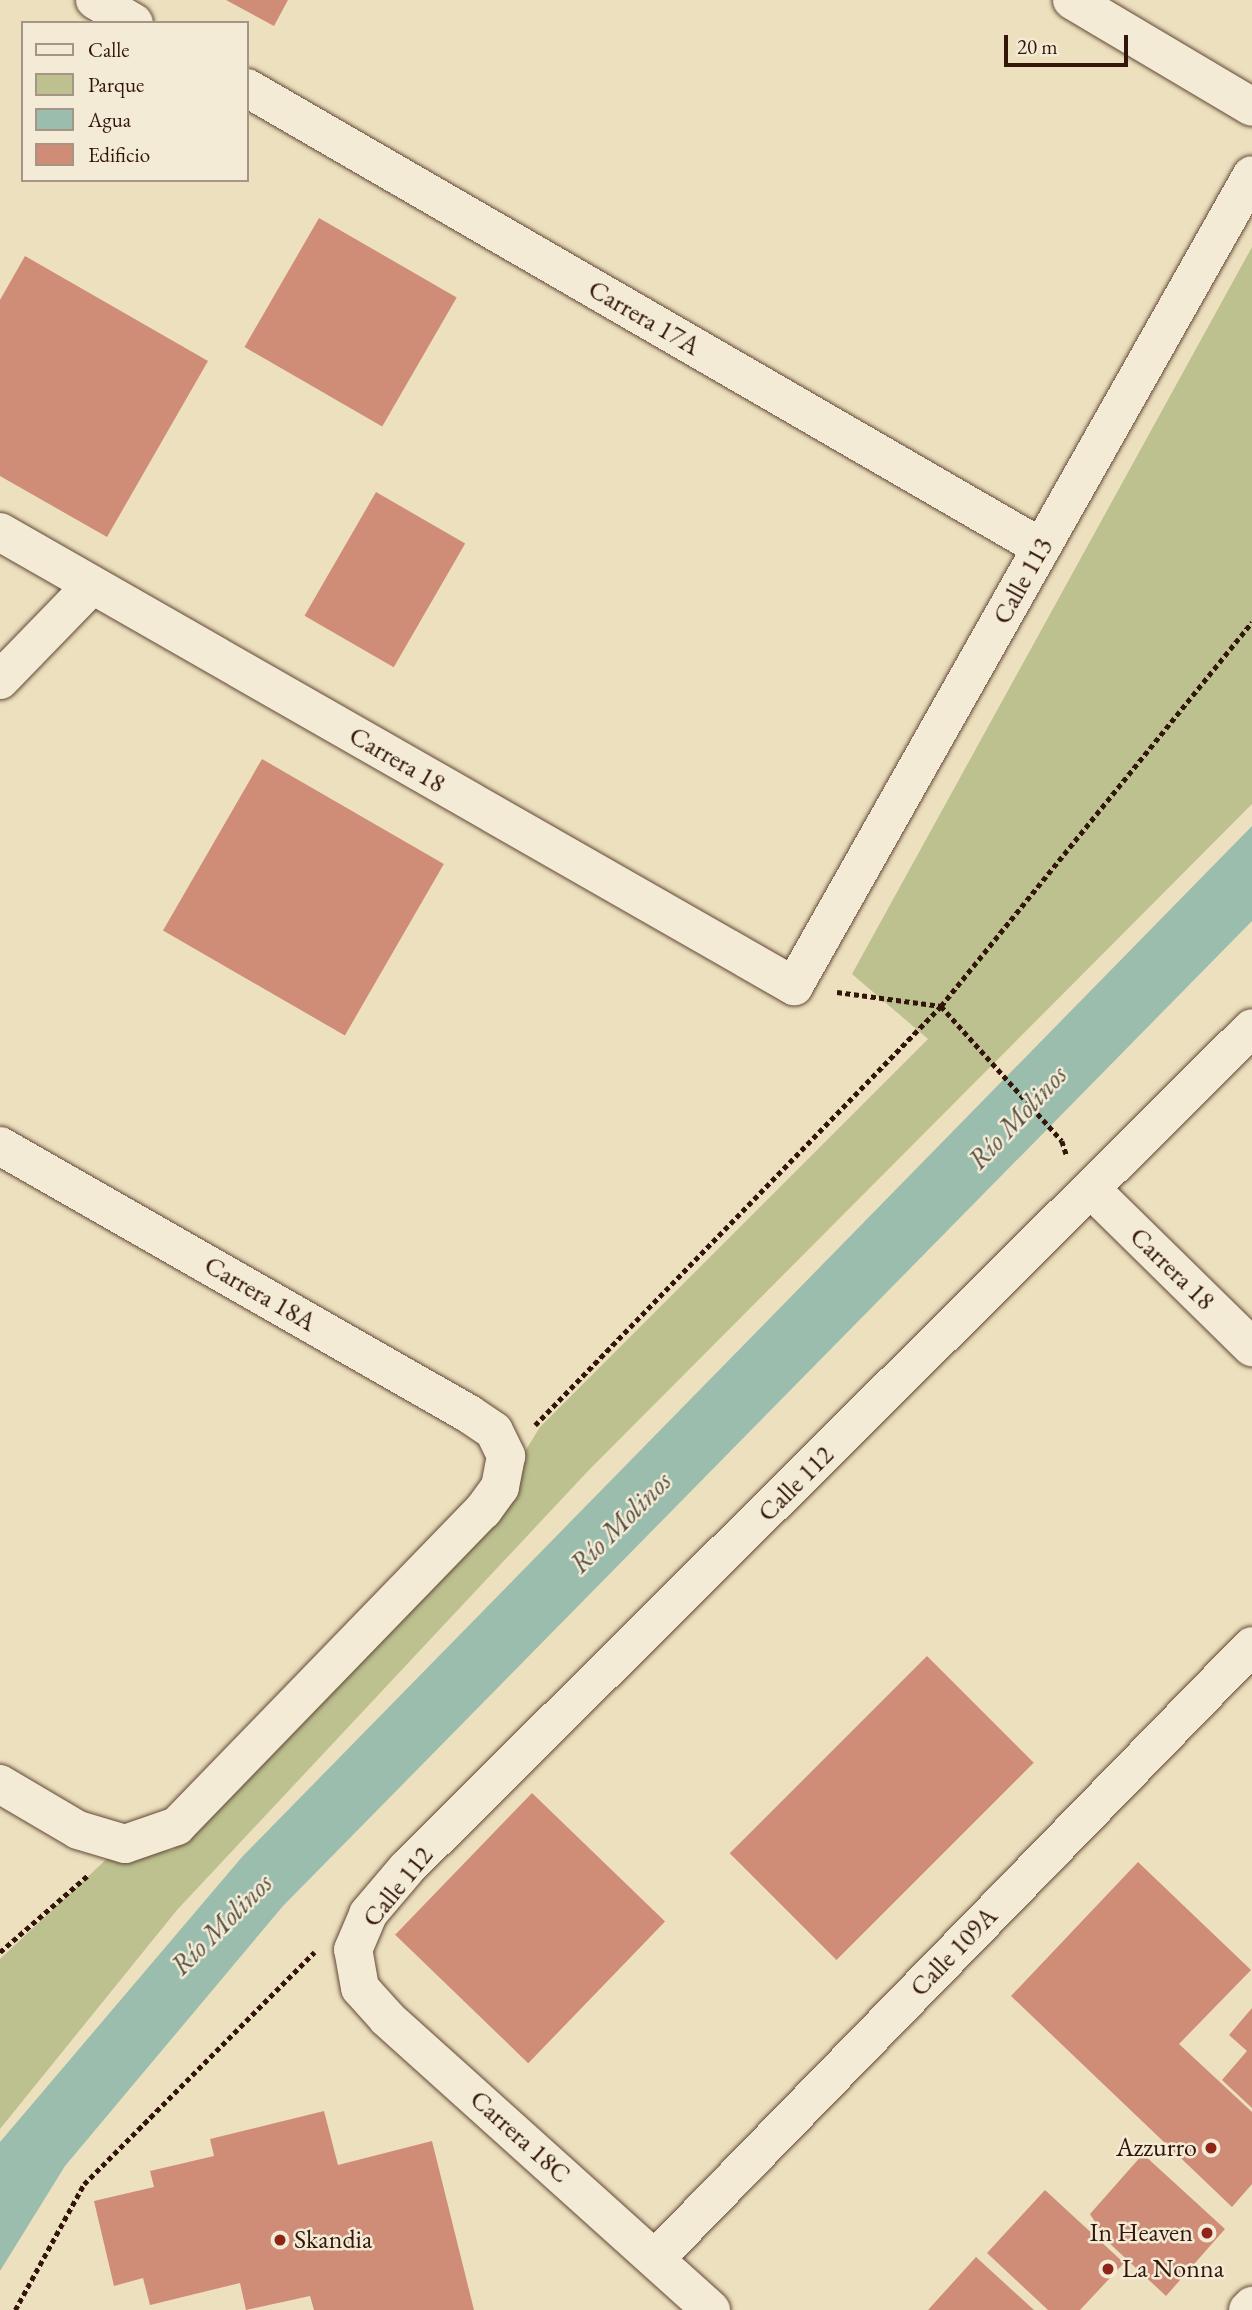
<!DOCTYPE html>
<html>
<head>
<meta charset="utf-8">
<style>
  body { margin:0 }
  #map { position:relative; width:1252px; height:2310px; overflow:hidden; background:#ede0be; font-family:"EB Garamond",serif }
  div>[style] { position:absolute }
  .green>* { inset:0; background:#bcc18f }
  .water>* { inset:0; background:#9abdae }
  .building>* { inset:0; background:#cf8d78; transform-origin:0 0 }
  .path>* { height:4.5px; margin-top:-2.25px; transform-origin:0; background:repeating-linear-gradient(90deg,#33150a 0 5px,transparent 0 8.5px) }
  .roads { filter:drop-shadow(0 0 2px #624837) drop-shadow(0 0 2px #624837) }
  .street>* { height:38px; margin:-19px; padding:0 19px; transform-origin:19px; border-radius:19px; background:#f3ebd5 }
  .secondary>* { height:38px; margin:-19px; padding:0 19px; transform-origin:19px; border-radius:19px; background:#f3ebd5 }
  .dots>* { width:19px; height:19px; translate:-50% -50%; box-sizing:border-box; border:4px solid #f3ebd5; border-radius:50% }
  span { translate:-50% -50%; white-space:nowrap; text-align:center; line-height:1.15; -webkit-text-stroke:5px #f3ebd5; paint-order:stroke }
  .street-label { font-size:26px; color:#33150a }
  .poi-label { font-size:26px; color:#33150a }
  .right { translate:-100% -50%; text-align:right }
  .left { translate:0 -50%; text-align:left }
  .water-label { font-size:28px; color:#575043; font-style:italic }
  .legend { position:absolute; left:21px; top:21px; width:228px; height:161px; box-sizing:border-box; background:#f3ebd5; border:2px solid #a69584; margin:0; padding:9px 12px; list-style:none; font-size:21px; color:#33150a }
  .legend li { display:flex; align-items:center; gap:14px; height:35px }
  .legend b { width:35px; border:2px solid #a69584 }
  .scale { position:absolute; left:1004px; top:35px; width:124px; height:32px; box-sizing:border-box; border:4px solid #33150a; border-top:0; padding-left:9px; font-size:21px; line-height:24px; white-space:nowrap; color:#33150a; -webkit-text-stroke:5px #f3ebd5; paint-order:stroke }
</style>
</head>
<body>
<div id="map">
  <div class="green">
    <i style="clip-path:polygon(1252px 247px,1252px 804px,588px 1471px,177px 1910px,0 2129px,0 1959px,112px 1854px,173px 1850px,497px 1497px,540px 1427px,928px 1039px,852px 974px)"></i>
  </div>
  <div class="water">
    <i style="clip-path:polygon(1252px 826px,1252px 921px,283px 1906px,65px 2166px,0 2271px,0 2142px,242px 1857px)"></i>
  </div>
  <div class="building">
    <i style="clip-path:polygon(226px 0,288px 0,274px 26px)"></i>
    <i style="left:319px;top:218px;width:159px;height:149px;rotate:30deg"></i>
    <i style="clip-path:polygon(25px 256px,208px 361px,107px 537px,0 476px,0 300px)"></i>
    <i style="left:376px;top:492px;width:103px;height:143px;rotate:30deg"></i>
    <i style="left:262px;top:759px;width:210px;height:198px;rotate:30deg"></i>
    <i style="left:927px;top:1656px;width:151px;height:279px;rotate:45deg"></i>
    <i style="left:532px;top:1793px;width:185px;height:197px;rotate:44deg"></i>
    <i style="clip-path:polygon(1138px 1862px,1251px 1970px,1179px 2044px,1252px 2112px,1252px 2184px,1232px 2207px,1011px 1996px)"></i>
    <i style="clip-path:polygon(1252px 2008px,1252px 2108px,1222px 2080px,1247px 2051px,1229px 2035px)"></i>
    <i style="clip-path:polygon(324px 2111px,338px 2165px,432px 2141px,474px 2310px,314px 2310px,310px 2296px,246px 2310px,240px 2283px,150px 2305px,143px 2278px,114px 2286px,94px 2201px,154px 2187px,150px 2171px,214px 2156px,210px 2139px)"></i>
    <i style="clip-path:polygon(1143px 2154px,1225px 2229px,1166px 2296px,1107px 2241px,1090px 2214px)"></i>
    <i style="clip-path:polygon(1045px 2190px,1124px 2263px,1080px 2310px,1048px 2310px,987px 2253px)"></i>
    <i style="clip-path:polygon(976px 2257px,1034px 2310px,928px 2310px)"></i>
  </div>
  <div class="path">
    <i style="left:837px;top:992px;width:105px;rotate:7.7deg"></i>
    <i style="left:941px;top:1006px;width:181px;rotate:48.1deg"></i>
    <i style="left:1062px;top:1141px;width:16px;rotate:72deg"></i>
    <i style="left:535px;top:1425px;width:583px;rotate:-45.9deg"></i>
    <i style="left:941px;top:1006px;width:494px;rotate:-51deg"></i>
    <i style="left:0;top:1952px;width:116px;rotate:-41.1deg"></i>
    <i style="left:15px;top:2310px;width:144px;rotate:-61.3deg"></i>
    <i style="left:84px;top:2184px;width:327px;rotate:-45.2deg"></i>
  </div>
  <div class="roads">
    <div class="street">
      <i style="left:95px;top:0;width:45px;rotate:30.5deg"></i>
      <i style="left:1072px;top:0;width:209px;rotate:30.7deg"></i>
      <i style="left:247px;top:88px;width:918px;rotate:30.05deg"></i>
      <i style="left:0;top:532px;width:915px;rotate:29.76deg"></i>
      <i style="left:794px;top:986px;width:931px;rotate:-60.55deg"></i>
      <i style="left:0;top:680px;width:131px;rotate:-45.9deg"></i>
      <i style="left:0;top:1146px;width:540px;rotate:29.74deg"></i>
      <i style="left:469px;top:1414px;width:30px;rotate:34deg"></i>
      <i style="left:494px;top:1431px;width:28px;rotate:64deg"></i>
      <i style="left:506px;top:1456px;width:32px;rotate:101deg"></i>
      <i style="left:500px;top:1487px;width:29px;rotate:126deg"></i>
      <i style="left:483px;top:1510px;width:440px;rotate:134.1deg"></i>
      <i style="left:177px;top:1826px;width:55px;rotate:160.9deg"></i>
      <i style="left:125px;top:1844px;width:49px;rotate:-163.4deg"></i>
      <i style="left:78px;top:1830px;width:91px;rotate:-149.5deg"></i>
      <i style="left:1093px;top:1191px;width:223px;rotate:44.5deg"></i>
      <i style="left:656px;top:2258px;width:854px;rotate:-45.76deg"></i>
      <i style="left:711px;top:2310px;width:436px;rotate:-138deg"></i>
      <i style="left:387px;top:2018px;width:40px;rotate:-132deg"></i>
      <i style="left:360px;top:1988px;width:39px;rotate:-100deg"></i>
      <i style="left:353px;top:1950px;width:39px;rotate:-67deg"></i>
      <i style="left:368px;top:1914px;width:60px;rotate:-49.7deg"></i>
      <i style="left:407px;top:1868px;width:1191px;rotate:-44.83deg"></i>
    </div>
    <div class="secondary">
      <i style="left:1248px;top:2310px;width:6px;rotate:-45deg"></i>
    </div>
  </div>
  <div class="dots">
    <i style="left:1211px;top:2148px;background:#8f2418"></i>
    <i style="left:1207px;top:2233px;background:#8f2418"></i>
    <i style="left:280px;top:2240px;background:#8f2418"></i>
    <i style="left:1108px;top:2269px;background:#8f2418"></i>
  </div>
  <div class="street-label">
    <span style="left:644px;top:318px;rotate:30deg">Carrera 17A</span>
    <span style="left:1023px;top:581px;rotate:-61deg">Calle 113</span>
    <span style="left:397px;top:760px;rotate:30deg">Carrera 18</span>
    <span style="left:1172px;top:1269px;rotate:44deg">Carrera 18</span>
    <span style="left:260px;top:1294px;rotate:30deg">Carrera 18A</span>
    <span style="left:796px;top:1484px;rotate:-45deg">Calle 112</span>
    <span style="left:398px;top:1887px;rotate:-51deg">Calle 112</span>
    <span style="left:954px;top:1952px;rotate:-46deg">Calle 109A</span>
    <span style="left:520px;top:2137px;rotate:42deg">Carrera 18C</span>
  </div>
  <div class="poi-label">
    <span class="right" style="left:1197px;top:2148px">Azzurro</span>
    <span class="right" style="left:1193px;top:2233px">In Heaven</span>
    <span class="left" style="left:294px;top:2240px">Skandia</span>
    <span class="left" style="left:1122px;top:2269px">La Nonna</span>
  </div>
  <div class="water-label">
    <span style="left:1017px;top:1117px;rotate:-47deg">Río Molinos</span>
    <span style="left:620px;top:1522px;rotate:-45deg">Río Molinos</span>
    <span style="left:221px;top:1924px;rotate:-45deg">Río Molinos</span>
  </div>
  <ul class="legend">
  <li><b style="height:9px;background:#f3ebd5"></b>Calle</li>
  <li><b style="height:19px;background:#bcc18f"></b>Parque</li>
  <li><b style="height:19px;background:#9abdae"></b>Agua</li>
  <li><b style="height:19px;background:#cf8d78"></b>Edificio</li>
  </ul>
  <div class="scale">20 m</div>
</div>
</body>
</html>
